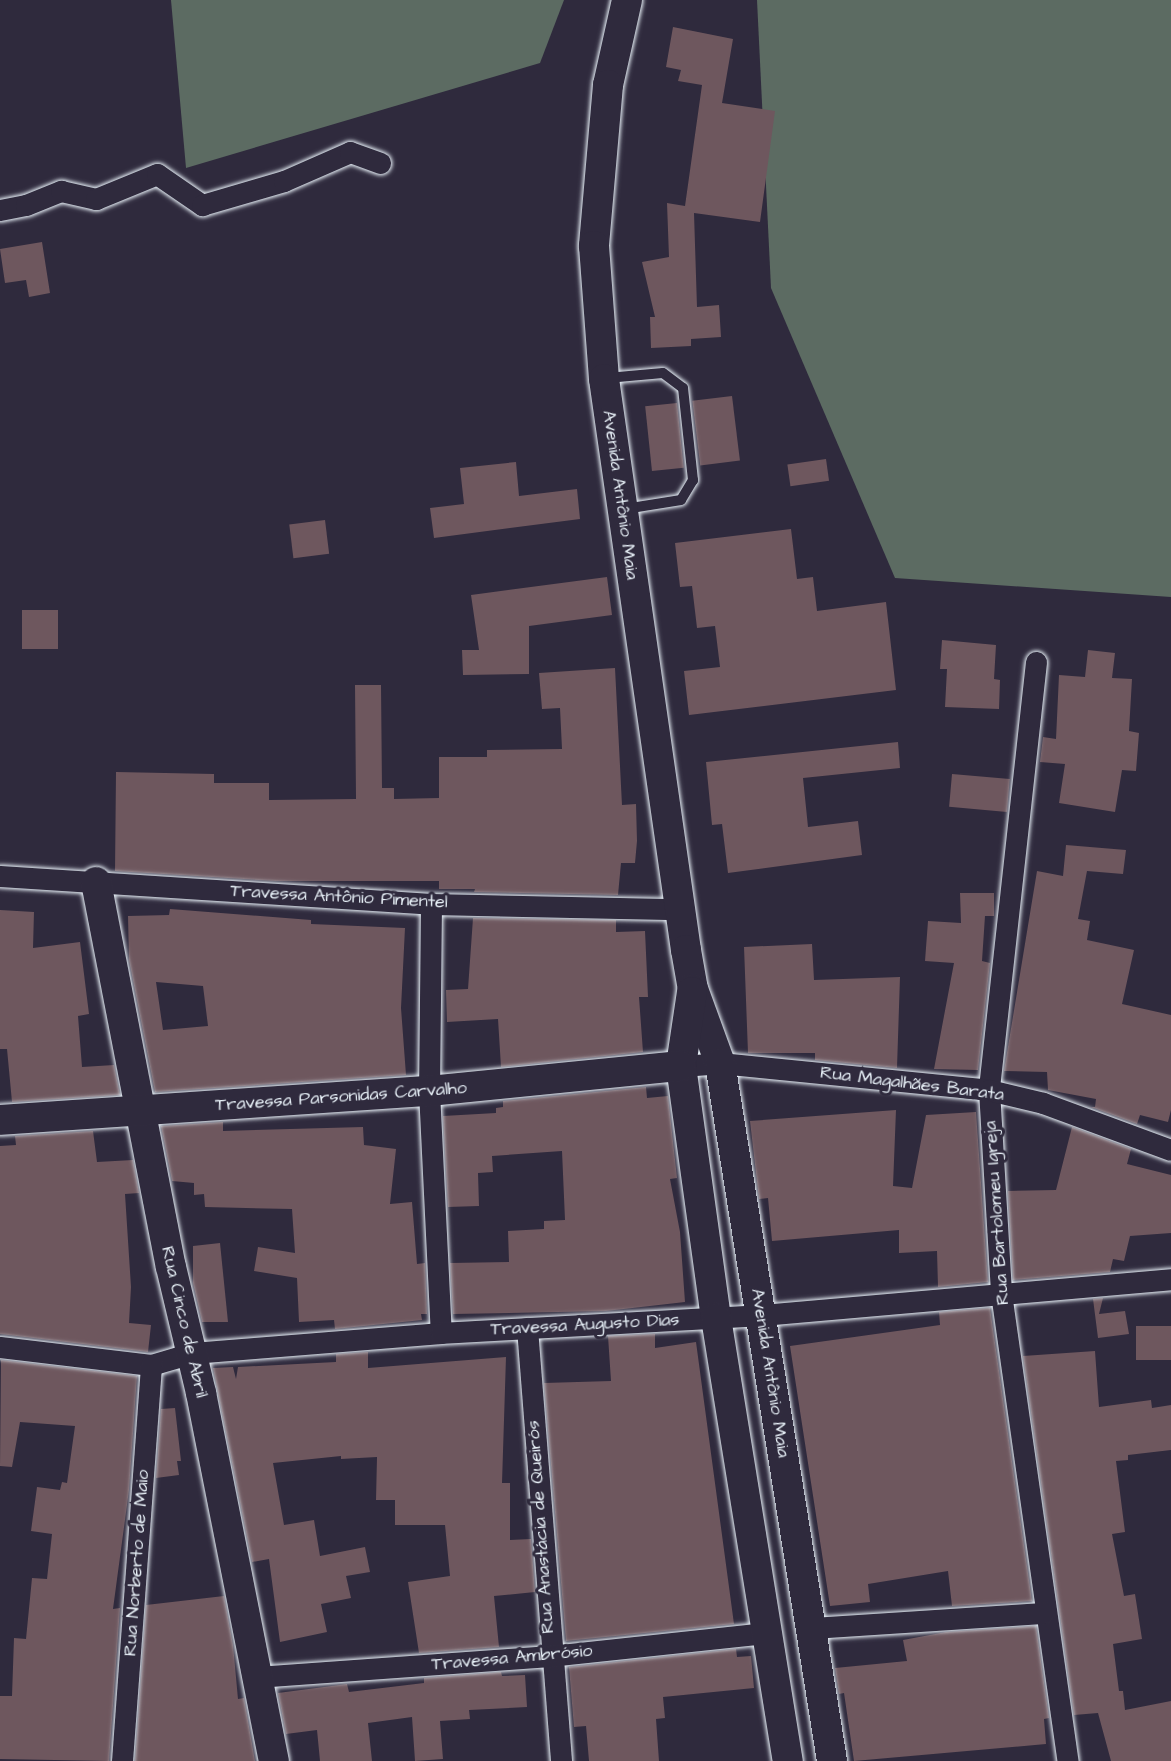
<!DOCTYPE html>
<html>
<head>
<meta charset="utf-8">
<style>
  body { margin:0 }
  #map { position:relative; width:1171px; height:1761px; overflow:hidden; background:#2f2a3d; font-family:"Architects Daughter",sans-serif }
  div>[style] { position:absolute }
  .green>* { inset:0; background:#5c6b62 }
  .building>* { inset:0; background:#6e575e; transform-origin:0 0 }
  .roads { filter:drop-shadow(0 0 2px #e8f1f8) drop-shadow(0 0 2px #e8f1f8) }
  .lane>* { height:10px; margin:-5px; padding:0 5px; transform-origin:5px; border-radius:5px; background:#2f2a3d }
  .street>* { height:21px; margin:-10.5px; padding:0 10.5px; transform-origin:10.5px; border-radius:10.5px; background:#2f2a3d }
  .secondary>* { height:30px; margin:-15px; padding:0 15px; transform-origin:15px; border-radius:15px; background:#2f2a3d }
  span { translate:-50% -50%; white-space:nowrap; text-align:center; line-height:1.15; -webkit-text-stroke:6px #2f2a3d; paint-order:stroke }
  .street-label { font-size:18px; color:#e8f1f8 }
</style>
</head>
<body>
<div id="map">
  <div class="green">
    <i style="clip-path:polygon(171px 0,564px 0,540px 63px,186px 168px)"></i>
    <i style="clip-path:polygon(757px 0,1171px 0,1171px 597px,895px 578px,771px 288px)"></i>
  </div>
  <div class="building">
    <i style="clip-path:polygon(673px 27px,733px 39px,722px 103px,775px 111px,760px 222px,694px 213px,697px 307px,719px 305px,721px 337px,691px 339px,691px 346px,651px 348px,650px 317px,655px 317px,642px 262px,669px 257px,667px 203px,685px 206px,702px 85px,678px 81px,681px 70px,666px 67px)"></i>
    <i style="clip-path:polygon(42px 242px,50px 293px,29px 297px,26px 280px,5px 283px,0 249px)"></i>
    <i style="left:732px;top:396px;width:65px;height:40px;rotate:83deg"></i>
    <i style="left:677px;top:403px;width:65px;height:32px;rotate:84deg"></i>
    <i style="left:826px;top:459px;width:22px;height:39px;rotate:82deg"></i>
    <i style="clip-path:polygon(516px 462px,519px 496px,577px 489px,580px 519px,434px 538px,430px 508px,464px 504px,460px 468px)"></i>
    <i style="left:325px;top:520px;width:34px;height:36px;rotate:83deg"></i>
    <i style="clip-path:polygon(791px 529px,797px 579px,813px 577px,817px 611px,886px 602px,896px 690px,689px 715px,684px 671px,720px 667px,715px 626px,697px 628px,692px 586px,680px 587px,675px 543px)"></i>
    <i style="clip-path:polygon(607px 577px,612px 615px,529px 626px,529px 674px,463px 675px,462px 650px,479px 650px,471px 595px)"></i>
    <i style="left:22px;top:610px;width:36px;height:39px"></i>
    <i style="clip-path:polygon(942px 640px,996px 645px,994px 679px,1000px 680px,999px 709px,945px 707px,947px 669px,940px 669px)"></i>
    <i style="clip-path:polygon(1088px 650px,1115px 653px,1112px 678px,1132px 679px,1129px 731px,1139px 733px,1136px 771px,1122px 770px,1115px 812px,1059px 803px,1065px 764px,1040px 762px,1043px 737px,1056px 739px,1059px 675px,1085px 677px)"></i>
    <i style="clip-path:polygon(615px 668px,622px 805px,636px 804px,637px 841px,635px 863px,621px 863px,618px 895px,474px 892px,475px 889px,439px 889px,439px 881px,276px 881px,115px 871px,116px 772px,214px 774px,214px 783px,269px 783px,269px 800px,356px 799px,355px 685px,381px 685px,382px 788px,394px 788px,394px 799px,439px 798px,439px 757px,487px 757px,487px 750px,562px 749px,560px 708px,542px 709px,539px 673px)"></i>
    <i style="clip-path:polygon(898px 742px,900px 768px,803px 778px,808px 827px,858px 821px,862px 855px,728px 873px,722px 824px,712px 825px,706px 762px)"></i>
    <i style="left:952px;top:774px;width:58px;height:33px;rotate:5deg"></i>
    <i style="clip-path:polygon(1066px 845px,1126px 850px,1123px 874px,1087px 871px,1078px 919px,1090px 921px,1087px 940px,1134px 950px,1122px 1004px,1171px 1015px,1171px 1110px,1168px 1122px,1140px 1115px,1137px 1124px,1091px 1107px,1095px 1107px,1096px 1099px,1048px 1090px,1047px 1072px,1004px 1071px,1037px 871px,1063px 876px)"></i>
    <i style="clip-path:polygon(960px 893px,994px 893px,994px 916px,985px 916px,982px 961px,990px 963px,978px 1070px,934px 1069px,954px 963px,925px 961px,928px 921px,961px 923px)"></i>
    <i style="clip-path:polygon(evenodd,170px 909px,311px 920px,311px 924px,405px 928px,401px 1008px,406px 1075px,155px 1092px,129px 960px,128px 916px,169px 915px,170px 909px,156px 982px,203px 986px,208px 1026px,163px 1030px,156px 982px)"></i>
    <i style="clip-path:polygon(0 910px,34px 912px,33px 948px,80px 942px,89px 1014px,78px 1016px,82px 1067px,114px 1065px,120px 1095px,12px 1102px,7px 1049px,0 1049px)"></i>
    <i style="clip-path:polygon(473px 918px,616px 920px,616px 932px,645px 931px,648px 997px,639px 997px,643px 1052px,501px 1067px,498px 1019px,447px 1022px,446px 990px,468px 989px)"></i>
    <i style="clip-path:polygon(812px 944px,814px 980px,900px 977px,897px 1068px,815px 1060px,815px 1053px,748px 1053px,744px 947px)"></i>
    <i style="clip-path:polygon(646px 1087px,647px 1098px,668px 1096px,677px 1178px,670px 1179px,680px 1232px,685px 1302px,606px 1311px,453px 1314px,450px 1263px,509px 1262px,508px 1231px,544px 1229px,544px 1221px,565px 1220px,562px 1151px,492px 1156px,493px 1172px,478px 1173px,479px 1206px,448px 1207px,443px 1116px,496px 1113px,496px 1108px,503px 1107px,503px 1101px)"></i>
    <i style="clip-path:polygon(896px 1110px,893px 1186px,912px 1188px,926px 1115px,976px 1112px,988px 1282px,938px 1287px,937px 1251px,899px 1253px,899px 1230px,772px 1241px,768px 1198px,759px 1199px,750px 1121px)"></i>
    <i style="clip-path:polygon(223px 1122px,223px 1131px,363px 1127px,364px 1145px,396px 1149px,390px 1204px,412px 1202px,417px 1264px,425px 1263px,427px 1314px,421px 1314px,422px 1320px,335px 1329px,334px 1320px,299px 1322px,297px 1278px,254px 1271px,258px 1247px,295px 1253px,292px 1209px,205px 1207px,204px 1194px,194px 1195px,194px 1183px,172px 1181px,161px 1126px)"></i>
    <i style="clip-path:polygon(1072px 1127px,1131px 1149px,1127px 1164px,1171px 1175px,1171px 1233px,1130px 1236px,1124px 1261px,1113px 1259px,1110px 1272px,1013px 1280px,1008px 1191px,1056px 1190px)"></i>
    <i style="clip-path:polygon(93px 1131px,97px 1162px,133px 1160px,139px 1193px,125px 1194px,131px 1287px,129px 1323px,151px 1325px,148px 1352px,0 1334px,0 1146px,16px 1145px,15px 1136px)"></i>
    <i style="clip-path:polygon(220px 1243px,228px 1322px,202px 1322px,193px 1283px,193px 1246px)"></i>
    <i style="clip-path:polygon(1103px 1298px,1099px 1314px,1125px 1311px,1129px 1334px,1098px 1338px,1093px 1299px)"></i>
    <i style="clip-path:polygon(990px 1308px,1032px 1601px,952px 1606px,948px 1571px,868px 1584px,870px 1602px,830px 1606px,790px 1346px,940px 1325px,939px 1312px)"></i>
    <i style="left:1171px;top:1326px;width:34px;height:35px;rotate:90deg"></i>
    <i style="clip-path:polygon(655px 1334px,655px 1348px,696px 1342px,734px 1624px,566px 1641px,544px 1383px,611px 1381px,608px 1336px)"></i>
    <i style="clip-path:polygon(1095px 1351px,1099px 1407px,1151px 1400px,1152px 1408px,1171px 1405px,1171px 1450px,1128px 1455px,1128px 1460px,1116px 1461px,1125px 1532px,1112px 1534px,1124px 1596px,1135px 1594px,1142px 1639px,1113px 1644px,1119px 1691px,1123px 1691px,1125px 1710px,1171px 1701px,1171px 1761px,1111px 1761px,1098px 1713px,1074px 1715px,1023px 1356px)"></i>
    <i style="clip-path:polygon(368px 1352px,368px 1368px,506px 1357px,502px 1483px,510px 1483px,510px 1540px,531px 1539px,535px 1592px,494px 1596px,499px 1647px,419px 1653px,408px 1582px,450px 1576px,445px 1525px,395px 1525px,395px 1500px,376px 1500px,377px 1457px,341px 1459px,341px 1456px,273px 1463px,284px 1525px,314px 1520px,320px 1556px,365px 1547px,370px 1572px,346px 1576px,351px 1598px,321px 1604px,327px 1632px,280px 1642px,269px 1559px,252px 1562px,213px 1368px,233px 1367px,236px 1379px,238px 1367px,336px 1362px,336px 1354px)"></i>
    <i style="clip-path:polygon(1px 1360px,137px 1376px,129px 1490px,113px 1609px,120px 1608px,109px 1761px,0 1759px,0 1696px,12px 1696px,14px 1638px,26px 1639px,32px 1578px,47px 1579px,52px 1534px,31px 1531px,37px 1487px,60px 1490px,62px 1482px,67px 1483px,75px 1426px,20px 1422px,12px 1467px,0 1466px)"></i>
    <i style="clip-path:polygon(175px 1408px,181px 1461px,177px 1461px,179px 1475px,156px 1478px,161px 1409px)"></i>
    <i style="clip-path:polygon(224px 1596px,233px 1645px,238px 1699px,244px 1698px,255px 1761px,135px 1761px,146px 1605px)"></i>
    <i style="clip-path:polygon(1036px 1626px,1049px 1718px,1044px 1719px,1046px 1744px,854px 1761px,844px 1693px,839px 1694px,835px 1668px,907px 1661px,903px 1640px,946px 1632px)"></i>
    <i style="clip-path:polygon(736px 1649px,737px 1657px,751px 1656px,754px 1688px,663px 1697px,665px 1718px,656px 1719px,659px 1761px,589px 1761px,586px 1726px,574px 1727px,569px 1667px)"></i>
    <i style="clip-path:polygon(501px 1672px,502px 1676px,525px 1675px,527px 1707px,469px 1710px,470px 1719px,440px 1721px,443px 1759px,415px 1761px,412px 1717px,368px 1723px,372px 1761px,320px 1761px,317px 1730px,286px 1734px,278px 1693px,347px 1684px,349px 1692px,424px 1683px,424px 1678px)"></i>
  </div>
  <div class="roads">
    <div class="lane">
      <i style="left:607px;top:378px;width:56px;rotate:-5.1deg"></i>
      <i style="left:663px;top:373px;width:25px;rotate:37deg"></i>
      <i style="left:683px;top:388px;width:93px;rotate:83.8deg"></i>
      <i style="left:693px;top:480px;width:23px;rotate:121deg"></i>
      <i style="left:681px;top:500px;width:57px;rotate:170.9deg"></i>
    </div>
    <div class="street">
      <i style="left:0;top:210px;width:26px;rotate:-11deg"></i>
      <i style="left:26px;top:205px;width:38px;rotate:-22deg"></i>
      <i style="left:61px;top:191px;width:36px;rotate:13deg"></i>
      <i style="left:96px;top:199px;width:66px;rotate:-22.3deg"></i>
      <i style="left:157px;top:174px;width:55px;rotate:34.6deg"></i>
      <i style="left:202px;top:205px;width:85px;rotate:-16.3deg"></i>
      <i style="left:284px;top:181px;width:72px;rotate:-23.7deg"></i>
      <i style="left:350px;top:152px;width:32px;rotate:20deg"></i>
      <i style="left:1036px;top:662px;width:431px;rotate:96.3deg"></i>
      <i style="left:989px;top:1090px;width:203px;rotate:86.6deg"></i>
      <i style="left:1001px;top:1293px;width:473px;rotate:81.9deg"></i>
      <i style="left:0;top:876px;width:432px;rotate:3.7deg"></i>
      <i style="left:431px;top:904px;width:248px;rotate:1.2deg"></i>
      <i style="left:431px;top:904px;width:187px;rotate:90.6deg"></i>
      <i style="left:429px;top:1091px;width:242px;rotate:87.2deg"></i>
      <i style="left:681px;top:1066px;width:39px;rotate:-4deg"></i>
      <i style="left:720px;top:1063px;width:270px;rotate:5.7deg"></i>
      <i style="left:989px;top:1090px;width:56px;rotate:13.5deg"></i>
      <i style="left:1043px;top:1103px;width:136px;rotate:20.2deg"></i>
      <i style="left:527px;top:1328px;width:434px;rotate:85.5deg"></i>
      <i style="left:0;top:1347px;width:152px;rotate:6.8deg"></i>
      <i style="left:151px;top:1365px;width:43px;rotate:-16.3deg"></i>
      <i style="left:192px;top:1353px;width:250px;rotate:-4.6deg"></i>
      <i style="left:441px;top:1333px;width:321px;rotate:-3.2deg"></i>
      <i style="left:761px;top:1315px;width:412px;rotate:-5deg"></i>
      <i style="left:811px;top:1628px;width:233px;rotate:-3.7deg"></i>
      <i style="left:256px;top:1677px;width:295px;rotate:-4.1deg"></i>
      <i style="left:550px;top:1656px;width:218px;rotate:-6.1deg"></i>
      <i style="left:122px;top:1761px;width:397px;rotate:-85.8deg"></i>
    </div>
    <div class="secondary">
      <i style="left:627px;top:0;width:87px;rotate:102.6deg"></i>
      <i style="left:608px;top:85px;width:162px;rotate:95deg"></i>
      <i style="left:594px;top:246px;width:133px;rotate:85.7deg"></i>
      <i style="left:604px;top:379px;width:577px;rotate:81.83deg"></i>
      <i style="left:686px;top:950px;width:40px;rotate:80deg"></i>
      <i style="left:693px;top:989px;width:79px;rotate:70deg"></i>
      <i style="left:720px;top:1063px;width:707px;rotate:80.88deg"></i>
      <i style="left:96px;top:882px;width:392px;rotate:79deg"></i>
      <i style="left:171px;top:1267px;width:130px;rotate:76.6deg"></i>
      <i style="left:201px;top:1393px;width:375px;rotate:78.8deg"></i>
      <i style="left:692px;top:992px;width:75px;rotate:98.5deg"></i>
      <i style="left:681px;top:1066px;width:254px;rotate:82.1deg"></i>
      <i style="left:716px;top:1318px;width:449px;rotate:80.8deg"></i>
      <i style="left:0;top:1120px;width:430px;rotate:-3.9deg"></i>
      <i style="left:429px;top:1091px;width:253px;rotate:-5.7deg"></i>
    </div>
  </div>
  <div class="street-label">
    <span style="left:620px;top:495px;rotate:82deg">Avenida Antônio Maia</span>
    <span style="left:339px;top:897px;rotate:3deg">Travessa Antônio Pimentel</span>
    <span style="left:912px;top:1084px;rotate:7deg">Rua Magalhães Barata</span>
    <span style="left:341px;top:1097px;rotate:-4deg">Travessa Parsonidas Carvalho</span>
    <span style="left:997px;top:1213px;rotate:-94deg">Rua Bartolomeu Igreja</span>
    <span style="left:184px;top:1322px;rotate:77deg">Rua Cinco de Abril</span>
    <span style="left:585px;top:1325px;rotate:-3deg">Travessa Augusto Dias</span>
    <span style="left:770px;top:1373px;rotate:81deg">Avenida Antônio Maia</span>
    <span style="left:541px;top:1527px;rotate:-94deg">Rua Anastácia de Queirós</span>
    <span style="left:137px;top:1563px;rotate:-86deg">Rua Norberto de Maio</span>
    <span style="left:512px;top:1658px;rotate:-5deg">Travessa Ambrósio</span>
  </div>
</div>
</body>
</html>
